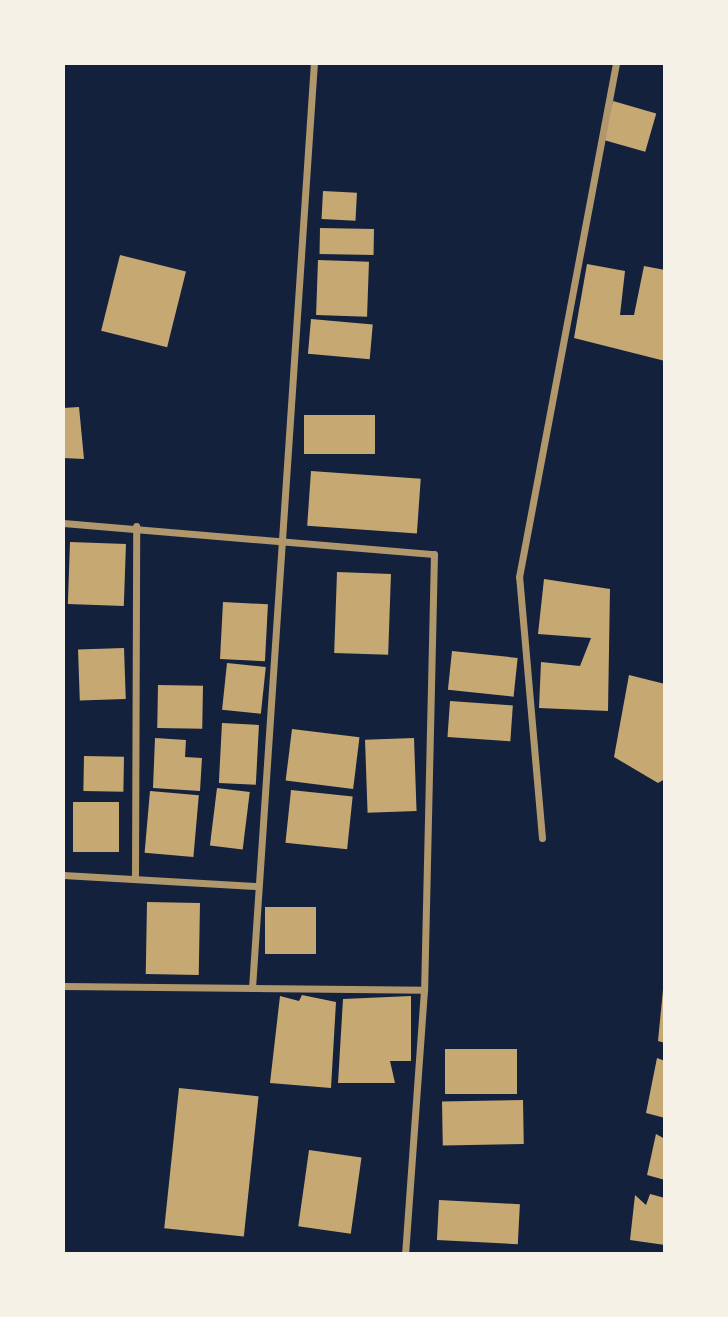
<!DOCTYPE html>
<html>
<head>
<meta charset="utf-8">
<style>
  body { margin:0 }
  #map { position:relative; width:728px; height:1317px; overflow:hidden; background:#14213d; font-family:"Open Sans",sans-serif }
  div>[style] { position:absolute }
  .building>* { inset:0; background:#c6a872; transform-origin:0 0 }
  .minor>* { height:7px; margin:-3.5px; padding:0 3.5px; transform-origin:3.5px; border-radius:3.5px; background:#b1986c }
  span { translate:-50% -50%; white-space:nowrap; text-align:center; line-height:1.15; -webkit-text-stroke:5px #f6f1e7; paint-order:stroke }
  .frame { position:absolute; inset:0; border:65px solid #f6f1e7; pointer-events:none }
</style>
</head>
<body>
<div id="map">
  <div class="building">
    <i style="left:613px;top:101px;width:45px;height:40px;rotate:16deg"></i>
    <i style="left:323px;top:191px;width:34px;height:28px;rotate:3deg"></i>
    <i style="left:320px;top:228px;width:54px;height:26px;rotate:1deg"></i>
    <i style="left:120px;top:255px;width:68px;height:78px;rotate:14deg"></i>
    <i style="left:318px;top:260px;width:51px;height:55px;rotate:2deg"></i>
    <i style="clip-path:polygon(587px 264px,625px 271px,620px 315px,634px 315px,644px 266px,665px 270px,665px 361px,574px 338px)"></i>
    <i style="left:311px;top:319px;width:62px;height:35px;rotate:5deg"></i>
    <i style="clip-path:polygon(79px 407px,84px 459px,63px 458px,63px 408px)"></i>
    <i style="left:304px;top:415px;width:71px;height:39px"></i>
    <i style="left:311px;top:471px;width:110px;height:55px;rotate:4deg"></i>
    <i style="left:70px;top:542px;width:56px;height:62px;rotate:2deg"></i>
    <i style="left:337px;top:572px;width:54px;height:81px;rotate:2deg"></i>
    <i style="clip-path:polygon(544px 579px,610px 589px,608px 711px,539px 708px,541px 662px,580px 666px,591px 638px,538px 634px)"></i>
    <i style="left:223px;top:602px;width:45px;height:57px;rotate:3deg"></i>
    <i style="left:124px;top:648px;width:51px;height:46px;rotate:88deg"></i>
    <i style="left:452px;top:651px;width:66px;height:39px;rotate:6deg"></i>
    <i style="left:227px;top:663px;width:39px;height:47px;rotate:6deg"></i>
    <i style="clip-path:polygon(629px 675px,665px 684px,665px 779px,658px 783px,614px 757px)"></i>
    <i style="left:158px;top:685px;width:45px;height:43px;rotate:1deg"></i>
    <i style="left:450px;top:701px;width:63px;height:36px;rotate:4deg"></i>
    <i style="left:222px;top:723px;width:37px;height:60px;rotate:3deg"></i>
    <i style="left:292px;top:729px;width:68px;height:52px;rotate:7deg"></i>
    <i style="clip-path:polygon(155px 738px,186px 740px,185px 757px,202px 758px,200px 791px,153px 788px)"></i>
    <i style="left:414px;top:738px;width:73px;height:49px;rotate:88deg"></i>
    <i style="left:84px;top:756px;width:40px;height:35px;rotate:1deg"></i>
    <i style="left:217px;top:788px;width:33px;height:58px;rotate:7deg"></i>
    <i style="left:291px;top:790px;width:62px;height:53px;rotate:6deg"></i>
    <i style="left:150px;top:791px;width:49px;height:62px;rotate:5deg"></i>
    <i style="left:73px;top:802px;width:46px;height:50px"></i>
    <i style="left:147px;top:902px;width:53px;height:72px;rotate:1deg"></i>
    <i style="left:265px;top:907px;width:51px;height:47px"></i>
    <i style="clip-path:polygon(663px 990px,665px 990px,665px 1043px,658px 1041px)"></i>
    <i style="clip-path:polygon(302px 995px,336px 1002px,331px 1088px,270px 1083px,280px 996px,299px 1001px)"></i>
    <i style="clip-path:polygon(411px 996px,411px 1061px,390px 1061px,395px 1083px,338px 1083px,343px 999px)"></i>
    <i style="left:445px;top:1049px;width:72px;height:45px"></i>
    <i style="clip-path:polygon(657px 1058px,665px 1061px,665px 1118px,646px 1113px)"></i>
    <i style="left:179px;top:1088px;width:80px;height:141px;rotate:6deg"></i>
    <i style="left:523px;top:1100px;width:44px;height:81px;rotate:89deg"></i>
    <i style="clip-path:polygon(656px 1134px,665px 1139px,665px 1180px,647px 1175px)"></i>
    <i style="left:309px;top:1150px;width:53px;height:77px;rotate:8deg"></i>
    <i style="clip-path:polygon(650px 1194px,665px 1198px,665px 1245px,630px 1240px,635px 1195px,646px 1205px)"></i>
    <i style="left:439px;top:1200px;width:81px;height:40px;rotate:3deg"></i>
  </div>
  <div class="minor">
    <i style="left:63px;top:523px;width:372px;rotate:4.8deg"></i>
    <i style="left:434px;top:554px;width:436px;rotate:91.3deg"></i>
    <i style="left:424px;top:990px;width:265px;rotate:94.1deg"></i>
    <i style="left:542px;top:838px;width:262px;rotate:-95deg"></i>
    <i style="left:519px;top:577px;width:523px;rotate:-79.31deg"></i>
    <i style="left:63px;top:875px;width:192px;rotate:3.3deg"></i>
    <i style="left:135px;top:878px;width:352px;rotate:-89.8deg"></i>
    <i style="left:63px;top:986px;width:361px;rotate:0.6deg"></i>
    <i style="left:252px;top:988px;width:927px;rotate:-86.17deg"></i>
  </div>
  <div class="frame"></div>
</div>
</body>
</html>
